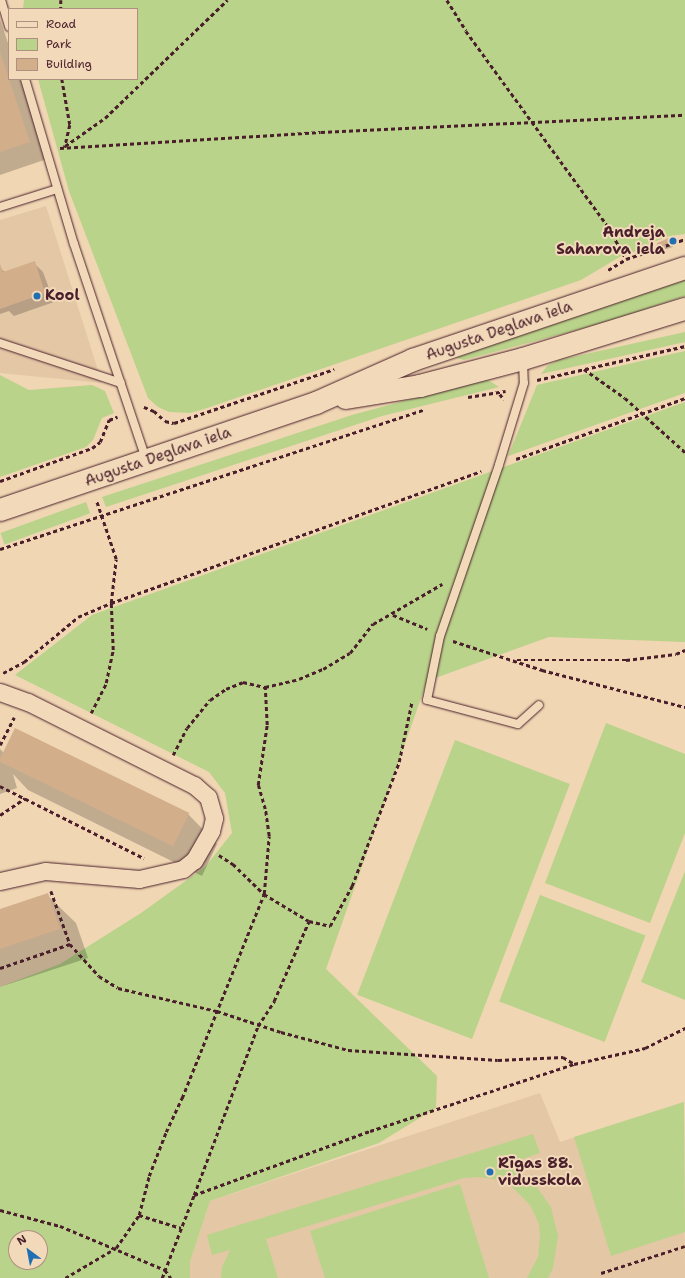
<!DOCTYPE html>
<html>
<head>
<meta charset="utf-8">
<style>
  body { margin:0 }
  #map { position:relative; width:685px; height:1278px; overflow:hidden; background:#f0d6b3; font-family:"Shantell Sans",sans-serif }
  div>[style] { position:absolute }
  .built>* { inset:0; background:#e4c7a5 }
  .green>* { inset:0; background:#b9d38a; transform-origin:0 0 }
  .shadow>* { inset:0; background:#0003 }
  .building>* { inset:0; background:#d2ae8b; transform-origin:0 0 }
  .path>* { height:2.5px; margin-top:-1.25px; transform-origin:0; background:repeating-linear-gradient(90deg,#4a1f2b 0 4px,transparent 0 7px) }
  .roads { filter:drop-shadow(0 0 1px #4a1f2b) drop-shadow(0 0 1px #4a1f2b) }
  .service>* { height:8px; margin:-4px; padding:0 4px; transform-origin:4px; border-radius:4px; background:#f1d9b9 }
  .minor>* { height:17px; margin:-8.5px; padding:0 8.5px; transform-origin:8.5px; border-radius:8.5px; background:#f1d9b9 }
  .secondary>* { height:22px; margin:-11px; padding:0 11px; transform-origin:11px; border-radius:11px; background:#f1d9b9 }
  .dots>* { width:11px; height:11px; translate:-50% -50%; box-sizing:border-box; border:2px solid #f1d9b9; border-radius:50% }
  span { translate:-50% -50%; white-space:nowrap; text-align:center; line-height:1.15; -webkit-text-stroke:4px #f1d9b9; paint-order:stroke }
  .poi-label { font-size:15px; color:#4a1f2b; font-weight:700 }
  .right { translate:-100% -50%; text-align:right }
  .left { translate:0 -50%; text-align:left }
  .street-label { font-size:15px; color:#4a1f2b }
  .legend { position:absolute; left:8px; top:8px; width:130px; height:72px; box-sizing:border-box; background:#f1d9b9; border:1px solid #ae8f80; margin:0; padding:5px 7px; list-style:none; font-size:12px; color:#4a1f2b }
  .legend li { display:flex; align-items:center; gap:8px; height:20px }
  .legend b { width:20px; border:1px solid #ae8f80 }
  .north { position:absolute; left:8px; top:1230px; width:40px; height:40px; box-sizing:border-box; background:#f1d9b9; border:1px solid #ae8f80; border-radius:50%; rotate:328deg; font-size:11px; font-weight:700; line-height:16px; text-align:center; color:#4a1f2b }
  .north::after { content:''; display:block; margin:auto; width:14px; height:18px; background:#1f6fb2; clip-path:polygon(50% 0,100% 100%,50% 72%,0 100%) }
</style>
</head>
<body>
<div id="map">
  <div class="built">
    <i style="clip-path:polygon(46px 206px,102px 383px,0 373px,0 220px)"></i>
    <i style="clip-path:polygon(540px 1093px,560px 1142px,684px 1102px,685px 1278px,190px 1278px,190px 1262px,210px 1201px)"></i>
  </div>
  <div class="green">
    <i style="clip-path:polygon(24px 0,685px 0,685px 234px,670px 236px,654px 242px,645px 249px,623px 255px,581px 280px,204px 409px,190px 413px,169px 412px,158px 407px,148px 398px,69px 191px,38px 79px,137px 79px,137px 9px,23px 9px)"></i>
    <i style="clip-path:polygon(685px 278px,685px 296px,607px 322px,464px 360px,454px 357px)"></i>
    <i style="clip-path:polygon(685px 332px,685px 342px,541px 374px,547px 366px,559px 360px)"></i>
    <i style="clip-path:polygon(685px 351px,685px 393px,508px 456px,537px 385px)"></i>
    <i style="clip-path:polygon(0 375px,29px 390px,92px 385px,105px 391px,114px 413px,102px 418px,93px 440px,86px 447px,0 477px)"></i>
    <i style="clip-path:polygon(481px 380px,488px 380px,499px 387px,382px 416px,106px 507px,102px 497px,352px 415px)"></i>
    <i style="clip-path:polygon(evenodd,685px 402px,685px 642px,549px 637px,427px 681px,326px 969px,437px 1076px,436px 1108px,379px 1143px,210px 1201px,190px 1262px,190px 1278px,0 1278px,0 987px,60px 964px,141px 913px,205px 867px,232px 833px,225px 793px,209px 772px,15px 675px,92px 615px,685px 402px,16px 1238px,40px 1238px,40px 1262px,16px 1262px,16px 1238px)"></i>
    <i style="left:86px;top:502px;width:12px;height:91px;rotate:70deg"></i>
    <i style="clip-path:polygon(606px 723px,685px 754px,685px 833px,650px 923px,545px 883px)"></i>
    <i style="left:455px;top:740px;width:123px;height:273px;rotate:21deg"></i>
    <i style="clip-path:polygon(685px 871px,685px 1000px,641px 982px)"></i>
    <i style="left:540px;top:895px;width:113px;height:114px;rotate:21deg"></i>
    <i style="clip-path:polygon(684px 1102px,685px 1232px,611px 1256px,574px 1137px)"></i>
    <i style="clip-path:polygon(533px 1134px,540px 1153px,505px 1165px,522px 1174px,536px 1186px,551px 1207px,558px 1236px,553px 1268px,548px 1278px,527px 1278px,538px 1257px,540px 1236px,539px 1224px,530px 1205px,512px 1187px,499px 1180px,479px 1177px,464px 1178px,266px 1239px,278px 1278px,221px 1278px,222px 1267px,230px 1250px,212px 1255px,207px 1235px)"></i>
    <i style="clip-path:polygon(460px 1184px,489px 1278px,325px 1278px,310px 1231px)"></i>
  </div>
  <div class="shadow">
    <i style="clip-path:polygon(0 19px,9px 46px,9px 79px,20px 79px,47px 159px,0 175px)"></i>
    <i style="clip-path:polygon(668px 239px,673px 247px,663px 250px,657px 243px)"></i>
    <i style="clip-path:polygon(34px 263px,43px 272px,54px 302px,14px 316px,9px 311px,0 314px,0 268px,5px 272px)"></i>
    <i style="clip-path:polygon(16px 729px,189px 815px,217px 844px,202px 876px,28px 790px,13px 774px,17px 788px,0 794px,0 749px,4px 753px)"></i>
    <i style="clip-path:polygon(47px 895px,76px 923px,88px 958px,0 987px,0 910px)"></i>
  </div>
  <div class="building">
    <i style="clip-path:polygon(0 52px,30px 142px,0 152px)"></i>
    <i style="left:668px;top:238px;width:4px;height:13px;rotate:63deg"></i>
    <i style="clip-path:polygon(35px 261px,45px 293px,0 309px,0 264px,3px 272px)"></i>
    <i style="left:15px;top:728px;width:194px;height:37px;rotate:26deg"></i>
    <i style="clip-path:polygon(48px 893px,60px 929px,0 949px,0 909px)"></i>
  </div>
  <div class="path">
    <i style="left:61px;top:0;width:9px;rotate:90deg"></i>
    <i style="left:447px;top:0;width:36px;rotate:58deg"></i>
    <i style="left:466px;top:31px;width:243px;rotate:54deg"></i>
    <i style="left:609px;top:228px;width:35px;rotate:61deg"></i>
    <i style="left:62px;top:79px;width:47px;rotate:80.1deg"></i>
    <i style="left:70px;top:125px;width:23px;rotate:103deg"></i>
    <i style="left:65px;top:146px;width:49px;rotate:-35deg"></i>
    <i style="left:105px;top:118px;width:170px;rotate:-44deg"></i>
    <i style="left:60px;top:148px;width:261px;rotate:-3.5deg"></i>
    <i style="left:321px;top:132px;width:364px;rotate:-2.7deg"></i>
    <i style="left:608px;top:270px;width:21px;rotate:-31deg"></i>
    <i style="left:626px;top:259px;width:62px;rotate:-18.7deg"></i>
    <i style="left:584px;top:369px;width:50px;rotate:35.3deg"></i>
    <i style="left:625px;top:398px;width:81px;rotate:42deg"></i>
    <i style="left:537px;top:380px;width:152px;rotate:-12.9deg"></i>
    <i style="left:500px;top:394px;width:7px;rotate:56deg"></i>
    <i style="left:468px;top:397px;width:38px;rotate:-9deg"></i>
    <i style="left:144px;top:407px;width:11px;rotate:22deg"></i>
    <i style="left:154px;top:411px;width:15px;rotate:42deg"></i>
    <i style="left:165px;top:421px;width:9px;rotate:13deg"></i>
    <i style="left:174px;top:423px;width:169px;rotate:-18.6deg"></i>
    <i style="left:516px;top:459px;width:180px;rotate:-19.8deg"></i>
    <i style="left:0;top:481px;width:98px;rotate:-19.7deg"></i>
    <i style="left:92px;top:448px;width:10px;rotate:-37deg"></i>
    <i style="left:100px;top:442px;width:24px;rotate:-68deg"></i>
    <i style="left:109px;top:420px;width:9px;rotate:-21deg"></i>
    <i style="left:0;top:549px;width:447px;rotate:-18.2deg"></i>
    <i style="left:393px;top:615px;width:37px;rotate:22deg"></i>
    <i style="left:453px;top:641px;width:94px;rotate:18deg"></i>
    <i style="left:542px;top:670px;width:148px;rotate:14.5deg"></i>
    <i style="left:517px;top:660px;width:109px"></i>
    <i style="left:626px;top:660px;width:50px;rotate:-6.8deg"></i>
    <i style="left:676px;top:654px;width:10px;rotate:-24deg"></i>
    <i style="left:3px;top:673px;width:24px;rotate:-28deg"></i>
    <i style="left:24px;top:662px;width:70px;rotate:-39.8deg"></i>
    <i style="left:78px;top:617px;width:36px;rotate:-23deg"></i>
    <i style="left:111px;top:603px;width:393px;rotate:-19.6deg"></i>
    <i style="left:91px;top:713px;width:34px;rotate:-63deg"></i>
    <i style="left:106px;top:683px;width:34px;rotate:-78deg"></i>
    <i style="left:113px;top:650px;width:47px;rotate:-92.4deg"></i>
    <i style="left:111px;top:603px;width:44px;rotate:-83.5deg"></i>
    <i style="left:116px;top:559px;width:62px;rotate:-108.7deg"></i>
    <i style="left:0;top:745px;width:31px;rotate:-63deg"></i>
    <i style="left:173px;top:755px;width:30px;rotate:-63deg"></i>
    <i style="left:187px;top:728px;width:36px;rotate:-51deg"></i>
    <i style="left:210px;top:700px;width:19px;rotate:-35deg"></i>
    <i style="left:226px;top:689px;width:18px;rotate:-22deg"></i>
    <i style="left:243px;top:682px;width:23px;rotate:13deg"></i>
    <i style="left:265px;top:687px;width:35px;rotate:-13deg"></i>
    <i style="left:299px;top:679px;width:26px;rotate:-23deg"></i>
    <i style="left:323px;top:669px;width:31px;rotate:-31deg"></i>
    <i style="left:350px;top:653px;width:37px;rotate:-52deg"></i>
    <i style="left:373px;top:624px;width:80px;rotate:-30.1deg"></i>
    <i style="left:0;top:786px;width:161px;rotate:26.6deg"></i>
    <i style="left:0;top:815px;width:30px;rotate:-34deg"></i>
    <i style="left:219px;top:855px;width:17px;rotate:33deg"></i>
    <i style="left:233px;top:864px;width:43px;rotate:44.1deg"></i>
    <i style="left:264px;top:894px;width:52px;rotate:31deg"></i>
    <i style="left:309px;top:921px;width:22px;rotate:13deg"></i>
    <i style="left:330px;top:926px;width:46px;rotate:-61.2deg"></i>
    <i style="left:352px;top:886px;width:133px;rotate:-69.2deg"></i>
    <i style="left:399px;top:762px;width:62px;rotate:-78deg"></i>
    <i style="left:51px;top:891px;width:56px;rotate:70.3deg"></i>
    <i style="left:70px;top:944px;width:43px;rotate:47.8deg"></i>
    <i style="left:99px;top:976px;width:22px;rotate:32deg"></i>
    <i style="left:118px;top:988px;width:102px;rotate:13.1deg"></i>
    <i style="left:217px;top:1011px;width:67px;rotate:18.2deg"></i>
    <i style="left:281px;top:1032px;width:69px;rotate:15deg"></i>
    <i style="left:348px;top:1050px;width:150px;rotate:3.8deg"></i>
    <i style="left:498px;top:1060px;width:65px;rotate:-2.6deg"></i>
    <i style="left:563px;top:1057px;width:13px;rotate:32deg"></i>
    <i style="left:0;top:968px;width:74px;rotate:-18.9deg"></i>
    <i style="left:194px;top:1195px;width:181px;rotate:-69.3deg"></i>
    <i style="left:258px;top:1026px;width:30px;rotate:-57deg"></i>
    <i style="left:274px;top:1001px;width:87px;rotate:-66.4deg"></i>
    <i style="left:0;top:1210px;width:62px;rotate:14.9deg"></i>
    <i style="left:60px;top:1226px;width:114px;rotate:22.7deg"></i>
    <i style="left:165px;top:1270px;width:10px;rotate:53deg"></i>
    <i style="left:139px;top:1215px;width:44px;rotate:17.2deg"></i>
    <i style="left:601px;top:1273px;width:88px;rotate:-17.8deg"></i>
    <i style="left:65px;top:1278px;width:59px;rotate:-30.5deg"></i>
    <i style="left:116px;top:1248px;width:40px;rotate:-55.1deg"></i>
    <i style="left:139px;top:1215px;width:40px;rotate:-75.6deg"></i>
    <i style="left:149px;top:1176px;width:47px;rotate:-68.9deg"></i>
    <i style="left:166px;top:1132px;width:38px;rotate:-65deg"></i>
    <i style="left:182px;top:1098px;width:220px;rotate:-68.1deg"></i>
    <i style="left:264px;top:894px;width:58px;rotate:-85.1deg"></i>
    <i style="left:269px;top:836px;width:27px;rotate:-98deg"></i>
    <i style="left:265px;top:809px;width:25px;rotate:-106deg"></i>
    <i style="left:258px;top:785px;width:61px;rotate:-81.5deg"></i>
    <i style="left:267px;top:725px;width:38px;rotate:-93deg"></i>
    <i style="left:162px;top:1278px;width:89px;rotate:-68.9deg"></i>
    <i style="left:194px;top:1195px;width:187px;rotate:-20deg"></i>
    <i style="left:370px;top:1131px;width:215px;rotate:-18.2deg"></i>
    <i style="left:574px;top:1064px;width:73px;rotate:-12.7deg"></i>
    <i style="left:645px;top:1048px;width:45px;rotate:-26.6deg"></i>
  </div>
  <div class="roads">
    <div class="service">
      <i style="left:1px;top:0;width:28px;rotate:73deg"></i>
      <i style="left:25px;top:79px;width:172px;rotate:73.5deg"></i>
      <i style="left:74px;top:244px;width:227px;rotate:71.5deg"></i>
      <i style="left:0;top:207px;width:60px;rotate:-17.5deg"></i>
      <i style="left:0;top:343px;width:127px;rotate:18.3deg"></i>
      <i style="left:523px;top:360px;width:23px;rotate:88deg"></i>
      <i style="left:524px;top:383px;width:86px;rotate:107deg"></i>
      <i style="left:499px;top:465px;width:181px;rotate:109deg"></i>
      <i style="left:440px;top:636px;width:65px;rotate:101.5deg"></i>
      <i style="left:427px;top:700px;width:94px;rotate:14.8deg"></i>
      <i style="left:518px;top:724px;width:28px;rotate:-42deg"></i>
    </div>
    <div class="minor">
      <i style="left:0;top:692px;width:30px;rotate:20deg"></i>
      <i style="left:28px;top:702px;width:186px;rotate:26.6deg"></i>
      <i style="left:194px;top:785px;width:18px;rotate:41deg"></i>
      <i style="left:208px;top:797px;width:22px;rotate:74deg"></i>
      <i style="left:214px;top:818px;width:13px;rotate:103deg"></i>
      <i style="left:211px;top:831px;width:34px;rotate:120deg"></i>
      <i style="left:194px;top:860px;width:14px;rotate:141deg"></i>
      <i style="left:183px;top:869px;width:45px;rotate:167.2deg"></i>
      <i style="left:139px;top:879px;width:94px;rotate:-175.1deg"></i>
      <i style="left:45px;top:871px;width:46px;rotate:167.5deg"></i>
    </div>
    <div class="secondary">
      <i style="left:346px;top:398px;width:75px;rotate:-9.2deg"></i>
      <i style="left:420px;top:386px;width:106px;rotate:-14.7deg"></i>
      <i style="left:523px;top:359px;width:170px;rotate:-17.2deg"></i>
      <i style="left:0;top:510px;width:334px;rotate:-18.7deg"></i>
      <i style="left:316px;top:403px;width:106px;rotate:-23.9deg"></i>
      <i style="left:413px;top:360px;width:287px;rotate:-18.7deg"></i>
    </div>
  </div>
  <div class="dots">
    <i style="left:673px;top:241px;background:#1f6fb2"></i>
    <i style="left:37px;top:296px;background:#1f6fb2"></i>
    <i style="left:490px;top:1172px;background:#1f6fb2"></i>
  </div>
  <div class="poi-label">
    <span class="right" style="left:665px;top:241px">Andreja<br>Saharova iela</span>
    <span class="left" style="left:45px;top:296px">Kool</span>
    <span class="left" style="left:498px;top:1172px">Rīgas 88.<br>vidusskola</span>
  </div>
  <div class="street-label">
    <span style="left:499px;top:331px;rotate:-19deg">Augusta Deglava iela</span>
    <span style="left:158px;top:457px;rotate:-19deg">Augusta Deglava iela</span>
  </div>
  <ul class="legend">
  <li><b style="height:5px;background:#f1d9b9"></b>Road</li>
  <li><b style="height:11px;background:#b9d38a"></b>Park</li>
  <li><b style="height:11px;background:#d2ae8b"></b>Building</li>
  </ul>
  <div class="north">N</div>
</div>
</body>
</html>
